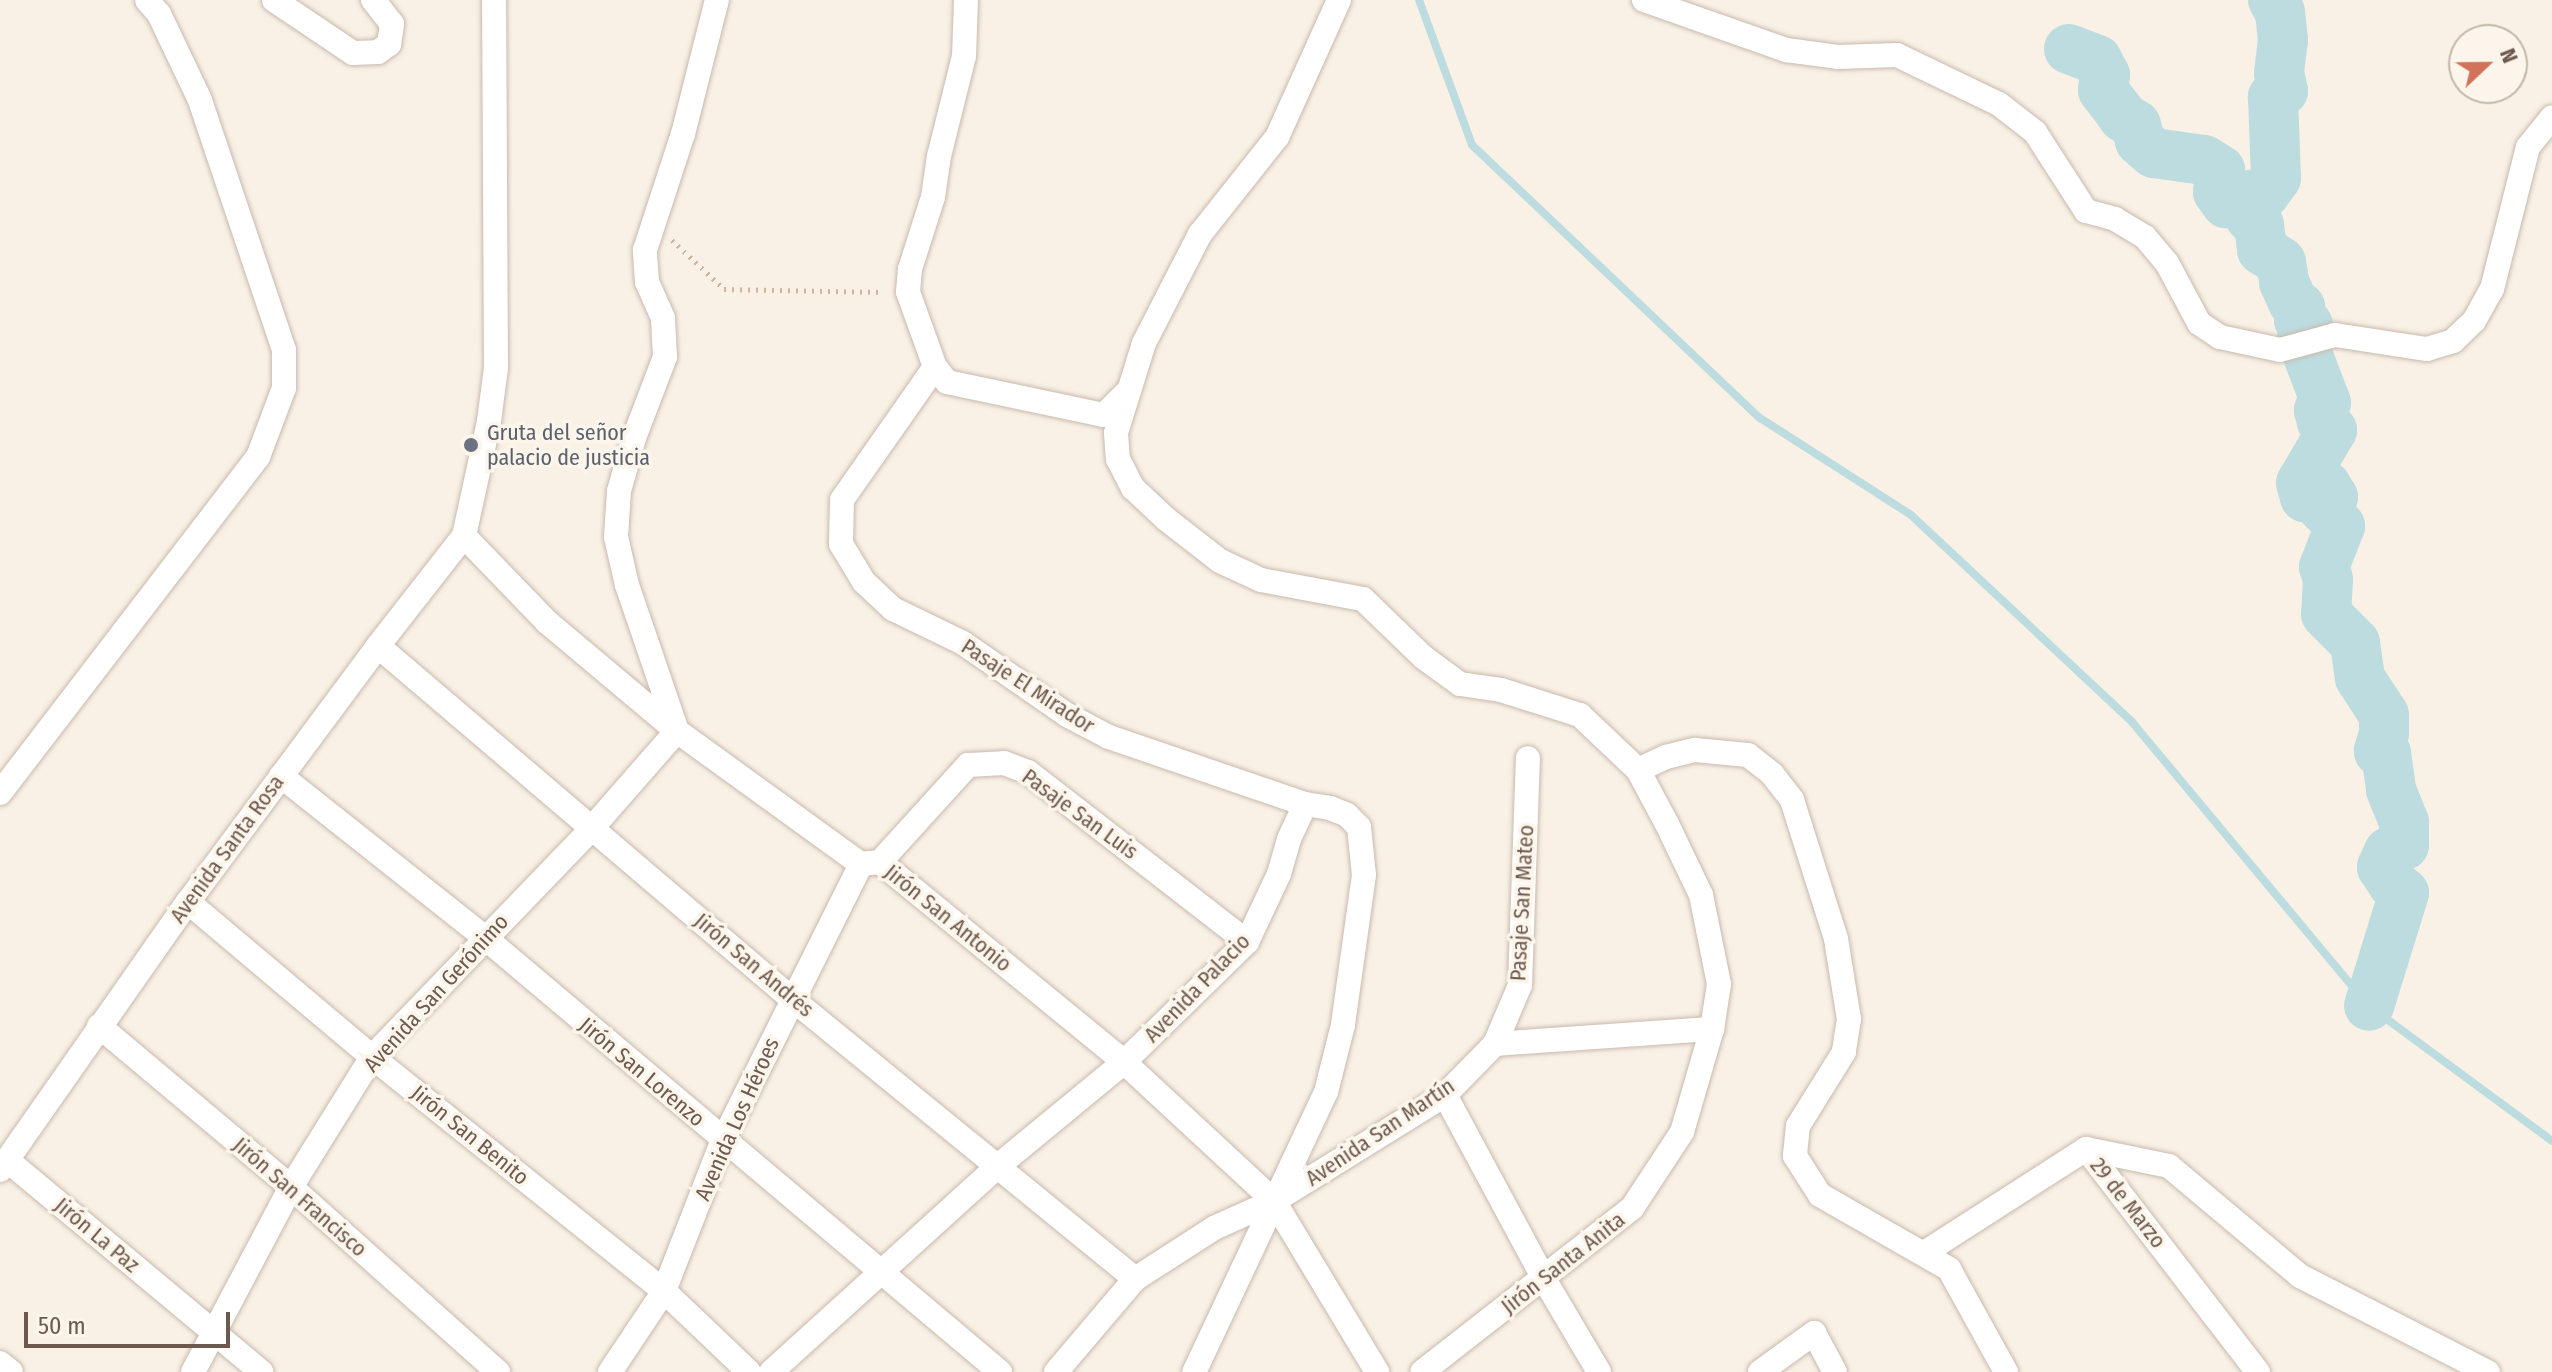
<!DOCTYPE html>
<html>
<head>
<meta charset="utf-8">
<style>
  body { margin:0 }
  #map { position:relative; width:2552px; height:1372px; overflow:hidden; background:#f9f1e5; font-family:"Fira Sans Condensed",sans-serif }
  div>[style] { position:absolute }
  .stream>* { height:8px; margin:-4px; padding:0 4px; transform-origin:4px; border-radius:4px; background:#bddce0 }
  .river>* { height:50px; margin:-25px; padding:0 25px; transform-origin:25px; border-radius:25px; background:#bddce0 }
  .path>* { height:5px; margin-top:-2.5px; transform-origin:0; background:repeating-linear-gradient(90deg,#cfb4a4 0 2px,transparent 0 8px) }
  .roads { filter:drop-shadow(0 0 2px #c8b9ad) drop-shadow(0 0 2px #c8b9ad) }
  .street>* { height:24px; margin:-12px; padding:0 12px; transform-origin:12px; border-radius:12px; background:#fff }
  .dots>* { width:22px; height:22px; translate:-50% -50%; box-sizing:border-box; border:4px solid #fcf5eb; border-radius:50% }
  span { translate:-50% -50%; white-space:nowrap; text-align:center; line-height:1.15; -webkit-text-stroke:7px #fcf5eb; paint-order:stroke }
  .worship-label { font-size:22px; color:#5b616d }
  .left { translate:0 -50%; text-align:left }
  .street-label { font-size:22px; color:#6e594e }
  .north { position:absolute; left:2448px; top:24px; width:80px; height:80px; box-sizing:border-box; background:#fcf5eb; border:2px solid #c3b7ac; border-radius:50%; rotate:68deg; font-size:22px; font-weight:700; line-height:32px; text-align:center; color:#6e594e }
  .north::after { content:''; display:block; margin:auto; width:28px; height:36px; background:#d3725a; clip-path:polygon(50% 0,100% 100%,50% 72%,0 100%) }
  .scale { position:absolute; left:24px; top:1312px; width:206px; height:36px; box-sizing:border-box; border:4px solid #6e594e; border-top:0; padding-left:10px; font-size:24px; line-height:28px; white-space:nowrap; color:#6e594e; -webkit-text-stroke:6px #fcf5eb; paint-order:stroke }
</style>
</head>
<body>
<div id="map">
  <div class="stream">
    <i style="left:1419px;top:0;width:154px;rotate:69.9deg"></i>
    <i style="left:1472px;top:145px;width:397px;rotate:43.5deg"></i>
    <i style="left:1760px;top:418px;width:179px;rotate:32.7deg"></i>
    <i style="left:1911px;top:515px;width:303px;rotate:43.1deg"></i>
    <i style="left:2132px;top:722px;width:370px;rotate:50.2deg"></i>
    <i style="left:2369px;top:1006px;width:227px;rotate:36.4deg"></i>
  </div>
  <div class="river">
    <i style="left:2273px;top:0;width:14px;rotate:60deg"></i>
    <i style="left:2280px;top:12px;width:28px;rotate:84deg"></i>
    <i style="left:2283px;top:40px;width:33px;rotate:97deg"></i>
    <i style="left:2279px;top:73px;width:18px;rotate:77deg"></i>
    <i style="left:2283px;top:91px;width:12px;rotate:149deg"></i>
    <i style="left:2273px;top:97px;width:81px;rotate:87.9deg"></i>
    <i style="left:2276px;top:178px;width:19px;rotate:126deg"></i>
    <i style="left:2265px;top:193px;width:16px;rotate:173deg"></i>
    <i style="left:2249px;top:195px;width:12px;rotate:114deg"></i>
    <i style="left:2244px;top:206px;width:13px;rotate:61deg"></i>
    <i style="left:2250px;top:217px;width:12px;rotate:42deg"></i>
    <i style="left:2259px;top:225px;width:25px;rotate:83deg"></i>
    <i style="left:2262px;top:250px;width:22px;rotate:32deg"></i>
    <i style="left:2281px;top:262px;width:20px;rotate:81deg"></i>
    <i style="left:2284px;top:282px;width:22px;rotate:66deg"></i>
    <i style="left:2293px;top:302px;width:9px;rotate:36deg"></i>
    <i style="left:2300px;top:307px;width:13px;rotate:94deg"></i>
    <i style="left:2299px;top:320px;width:10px;rotate:29deg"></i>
    <i style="left:2308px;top:325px;width:16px;rotate:112deg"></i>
    <i style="left:2302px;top:340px;width:67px;rotate:69.1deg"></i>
    <i style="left:2326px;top:403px;width:10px;rotate:135deg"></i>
    <i style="left:2319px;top:410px;width:12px;rotate:76deg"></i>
    <i style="left:2322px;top:422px;width:13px;rotate:39deg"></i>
    <i style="left:2332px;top:430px;width:61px;rotate:120.3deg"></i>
    <i style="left:2301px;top:483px;width:15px;rotate:74deg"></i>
    <i style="left:2305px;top:497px;width:24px;rotate:-28deg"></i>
    <i style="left:2326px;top:486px;width:13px;rotate:58deg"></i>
    <i style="left:2333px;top:497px;width:15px;rotate:132deg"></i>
    <i style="left:2323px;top:508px;width:25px;rotate:47deg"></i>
    <i style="left:2340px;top:526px;width:44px;rotate:111.3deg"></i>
    <i style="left:2324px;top:567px;width:13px;rotate:72deg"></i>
    <i style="left:2328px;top:579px;width:35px;rotate:93deg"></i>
    <i style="left:2326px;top:614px;width:41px;rotate:45deg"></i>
    <i style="left:2355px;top:643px;width:35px;rotate:82deg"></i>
    <i style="left:2360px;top:678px;width:44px;rotate:57deg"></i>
    <i style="left:2384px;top:715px;width:18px;rotate:90deg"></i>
    <i style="left:2384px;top:733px;width:19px;rotate:106deg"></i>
    <i style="left:2379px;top:751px;width:7px;rotate:16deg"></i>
    <i style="left:2386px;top:753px;width:37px;rotate:82deg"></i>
    <i style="left:2391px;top:790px;width:35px;rotate:68deg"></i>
    <i style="left:2404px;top:823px;width:22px;rotate:90deg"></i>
    <i style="left:2404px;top:845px;width:17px;rotate:155deg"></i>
    <i style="left:2389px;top:852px;width:17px;rotate:115deg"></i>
    <i style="left:2382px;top:867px;width:20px;rotate:57deg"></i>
    <i style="left:2393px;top:884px;width:14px;rotate:39deg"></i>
    <i style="left:2404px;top:893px;width:118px;rotate:107.2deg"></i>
    <i style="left:2069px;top:49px;width:30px;rotate:21deg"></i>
    <i style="left:2097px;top:60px;width:17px;rotate:62deg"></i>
    <i style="left:2105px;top:75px;width:15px;rotate:98deg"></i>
    <i style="left:2103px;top:90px;width:34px;rotate:53deg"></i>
    <i style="left:2123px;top:117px;width:15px;rotate:32deg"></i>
    <i style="left:2136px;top:125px;width:16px;rotate:76deg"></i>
    <i style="left:2140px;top:141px;width:18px;rotate:41deg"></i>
    <i style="left:2154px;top:153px;width:50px;rotate:8deg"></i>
    <i style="left:2204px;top:160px;width:19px;rotate:32deg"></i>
    <i style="left:2220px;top:170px;width:22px;rotate:95deg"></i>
    <i style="left:2218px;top:192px;width:14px;rotate:54deg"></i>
    <i style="left:2226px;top:203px;width:9px;rotate:-13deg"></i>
    <i style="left:2235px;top:201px;width:10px;rotate:29deg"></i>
  </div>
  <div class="path">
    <i style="left:672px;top:240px;width:71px;rotate:43.3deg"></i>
    <i style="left:724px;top:289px;width:159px;rotate:1.1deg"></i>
  </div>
  <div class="roads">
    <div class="street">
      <i style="left:274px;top:0;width:95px;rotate:33.9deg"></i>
      <i style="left:353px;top:53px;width:25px;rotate:-2deg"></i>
      <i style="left:378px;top:52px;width:14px;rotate:-36deg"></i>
      <i style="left:389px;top:44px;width:20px;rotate:-81deg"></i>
      <i style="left:392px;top:24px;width:31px;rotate:-128deg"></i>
      <i style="left:966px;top:0;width:56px;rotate:92deg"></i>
      <i style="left:964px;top:56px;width:103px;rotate:104deg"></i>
      <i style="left:939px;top:156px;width:41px;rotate:98.3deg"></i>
      <i style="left:933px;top:197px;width:76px;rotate:107.7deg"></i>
      <i style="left:910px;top:269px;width:23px;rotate:95deg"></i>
      <i style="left:908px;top:292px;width:80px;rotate:70.2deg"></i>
      <i style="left:935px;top:367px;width:19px;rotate:51deg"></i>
      <i style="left:947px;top:382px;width:160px;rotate:11.9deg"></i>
      <i style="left:1104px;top:415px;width:33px;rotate:-45deg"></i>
      <i style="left:1339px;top:0;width:150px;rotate:114.3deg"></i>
      <i style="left:1277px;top:137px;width:124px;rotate:128.4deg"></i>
      <i style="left:1200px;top:234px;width:123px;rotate:117.2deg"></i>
      <i style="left:1144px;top:343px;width:94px;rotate:107.3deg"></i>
      <i style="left:1116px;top:433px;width:26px;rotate:86deg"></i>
      <i style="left:1118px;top:459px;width:33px;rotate:63deg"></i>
      <i style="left:1133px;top:488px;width:45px;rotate:43.2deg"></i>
      <i style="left:1166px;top:519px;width:68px;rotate:37.9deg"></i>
      <i style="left:1220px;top:561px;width:45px;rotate:24.9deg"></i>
      <i style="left:1261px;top:580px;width:104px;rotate:10.6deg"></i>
      <i style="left:1363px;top:599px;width:83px;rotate:44deg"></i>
      <i style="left:1423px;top:657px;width:46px;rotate:36.1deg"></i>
      <i style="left:1460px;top:684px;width:41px;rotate:8.3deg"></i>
      <i style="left:1501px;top:690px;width:83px;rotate:17.6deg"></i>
      <i style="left:1580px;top:715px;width:80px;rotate:43.5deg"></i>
      <i style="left:1638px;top:770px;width:61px;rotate:61.8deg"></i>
      <i style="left:1667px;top:824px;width:79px;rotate:64.4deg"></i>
      <i style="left:1701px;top:895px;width:91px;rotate:78.6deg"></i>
      <i style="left:1719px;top:984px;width:46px;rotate:98.8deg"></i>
      <i style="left:1712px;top:1029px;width:107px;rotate:106.2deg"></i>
      <i style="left:1682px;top:1132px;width:91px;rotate:123.3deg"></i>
      <i style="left:1632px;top:1208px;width:266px;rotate:142deg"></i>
      <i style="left:1644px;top:0;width:151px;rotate:19.4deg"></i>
      <i style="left:1786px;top:50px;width:52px;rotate:7.7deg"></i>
      <i style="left:1838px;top:57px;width:59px;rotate:-1.9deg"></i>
      <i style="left:1897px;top:55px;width:113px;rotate:25.7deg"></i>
      <i style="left:1999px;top:104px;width:46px;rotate:37.9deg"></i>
      <i style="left:2035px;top:132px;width:94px;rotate:57.2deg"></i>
      <i style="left:2086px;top:211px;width:30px;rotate:15deg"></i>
      <i style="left:2115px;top:219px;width:35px;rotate:31deg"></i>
      <i style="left:2145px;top:237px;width:34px;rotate:50deg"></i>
      <i style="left:2167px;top:263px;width:68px;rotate:61.9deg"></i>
      <i style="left:2199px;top:323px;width:25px;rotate:34deg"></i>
      <i style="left:2220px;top:337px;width:61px;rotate:12.2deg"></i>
      <i style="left:2280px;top:350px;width:57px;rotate:-15.3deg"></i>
      <i style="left:2335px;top:335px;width:93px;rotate:8.7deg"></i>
      <i style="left:2427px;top:349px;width:27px;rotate:-17deg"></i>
      <i style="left:2453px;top:341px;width:29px;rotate:-44deg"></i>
      <i style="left:2474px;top:321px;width:37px;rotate:-61deg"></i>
      <i style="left:2492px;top:289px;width:146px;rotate:-75.8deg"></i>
      <i style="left:2528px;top:147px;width:38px;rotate:-51deg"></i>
      <i style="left:935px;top:367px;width:162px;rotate:125deg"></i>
      <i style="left:842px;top:500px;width:44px;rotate:91.3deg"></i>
      <i style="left:841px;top:544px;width:44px;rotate:58.8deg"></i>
      <i style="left:864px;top:582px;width:40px;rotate:43deg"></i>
      <i style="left:893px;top:609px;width:78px;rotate:25.9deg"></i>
      <i style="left:963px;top:643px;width:126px;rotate:34.7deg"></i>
      <i style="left:1067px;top:715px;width:47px;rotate:27.6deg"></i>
      <i style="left:1109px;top:737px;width:207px;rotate:18.9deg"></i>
      <i style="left:464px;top:536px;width:120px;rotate:46deg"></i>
      <i style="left:547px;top:622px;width:170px;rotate:40deg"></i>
      <i style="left:677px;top:731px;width:227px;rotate:35.9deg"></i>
      <i style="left:861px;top:864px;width:19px;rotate:-6deg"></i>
      <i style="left:880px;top:862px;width:315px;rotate:39.3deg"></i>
      <i style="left:1124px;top:1062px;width:205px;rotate:42.8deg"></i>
      <i style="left:1274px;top:1201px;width:200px;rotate:58.9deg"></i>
      <i style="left:378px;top:646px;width:544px;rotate:40.45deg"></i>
      <i style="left:792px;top:999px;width:443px;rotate:39.2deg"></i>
      <i style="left:1638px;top:770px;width:31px;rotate:-25deg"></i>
      <i style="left:1666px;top:757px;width:30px;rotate:-14deg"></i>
      <i style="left:1695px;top:750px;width:53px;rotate:5.4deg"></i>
      <i style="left:1748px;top:755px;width:31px;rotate:38deg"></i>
      <i style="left:1772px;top:774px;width:33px;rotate:52deg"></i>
      <i style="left:1792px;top:800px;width:146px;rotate:72.4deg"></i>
      <i style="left:1836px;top:939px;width:81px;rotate:80.8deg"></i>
      <i style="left:1849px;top:1019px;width:33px;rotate:99deg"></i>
      <i style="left:1844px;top:1052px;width:87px;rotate:121.9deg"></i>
      <i style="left:1798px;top:1126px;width:30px;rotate:96deg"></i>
      <i style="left:1795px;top:1156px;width:46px;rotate:57.3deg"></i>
      <i style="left:1820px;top:1195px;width:149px;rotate:29.8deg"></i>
      <i style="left:1949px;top:1269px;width:118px;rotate:61deg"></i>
      <i style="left:281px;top:776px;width:259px;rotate:38.4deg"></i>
      <i style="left:484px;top:937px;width:675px;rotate:40.13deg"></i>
      <i style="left:0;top:793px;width:424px;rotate:-52.5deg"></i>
      <i style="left:258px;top:457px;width:74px;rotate:-69.4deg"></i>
      <i style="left:284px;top:388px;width:38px;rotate:-90deg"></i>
      <i style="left:284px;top:350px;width:264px;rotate:-108.6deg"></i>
      <i style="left:200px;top:100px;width:95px;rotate:-115.5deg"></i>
      <i style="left:159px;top:14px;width:18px;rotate:-131deg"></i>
      <i style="left:880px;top:862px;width:131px;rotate:-47.8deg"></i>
      <i style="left:968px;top:765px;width:36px;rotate:-3deg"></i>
      <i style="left:1004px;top:763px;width:26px;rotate:21deg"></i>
      <i style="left:1028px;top:772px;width:277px;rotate:37.8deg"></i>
      <i style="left:188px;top:902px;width:241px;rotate:40.1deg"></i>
      <i style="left:372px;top:1057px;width:374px;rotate:38.7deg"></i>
      <i style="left:664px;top:1291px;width:117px;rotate:43.6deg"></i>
      <i style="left:99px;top:1026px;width:251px;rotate:40deg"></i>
      <i style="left:291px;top:1187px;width:278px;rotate:41.8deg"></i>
      <i style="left:1495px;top:1044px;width:64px;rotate:-67deg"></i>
      <i style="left:1520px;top:985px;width:227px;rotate:-88deg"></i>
      <i style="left:1445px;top:1095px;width:209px;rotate:61.7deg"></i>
      <i style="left:1544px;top:1279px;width:108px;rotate:59.4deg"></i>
      <i style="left:2086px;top:1149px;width:85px;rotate:11.6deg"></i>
      <i style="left:2169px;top:1166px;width:171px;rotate:40deg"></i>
      <i style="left:2300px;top:1276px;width:211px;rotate:27.1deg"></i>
      <i style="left:7px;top:1160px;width:331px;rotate:39.8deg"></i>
      <i style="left:0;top:1170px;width:327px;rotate:-55deg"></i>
      <i style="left:188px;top:902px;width:319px;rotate:-53.4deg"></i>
      <i style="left:378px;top:646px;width:140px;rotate:-52deg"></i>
      <i style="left:464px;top:536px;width:118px;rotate:-77.7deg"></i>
      <i style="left:489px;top:421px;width:53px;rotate:-82.5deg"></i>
      <i style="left:496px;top:368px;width:368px;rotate:-90.3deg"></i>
      <i style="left:1924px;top:1253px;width:193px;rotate:-32.7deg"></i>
      <i style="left:2086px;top:1149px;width:282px;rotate:52.4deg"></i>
      <i style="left:0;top:1363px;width:14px;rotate:39deg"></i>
      <i style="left:193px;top:1372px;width:209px;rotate:-62.1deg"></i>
      <i style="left:291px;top:1187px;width:153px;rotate:-58.1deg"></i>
      <i style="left:372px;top:1057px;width:318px;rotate:-46.1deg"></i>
      <i style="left:592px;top:828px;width:129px;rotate:-48.8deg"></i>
      <i style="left:677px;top:731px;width:154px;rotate:-108.9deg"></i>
      <i style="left:627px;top:585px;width:49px;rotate:-102.9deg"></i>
      <i style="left:616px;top:537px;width:46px;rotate:-86.3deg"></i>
      <i style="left:619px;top:491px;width:55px;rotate:-74.2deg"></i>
      <i style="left:634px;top:438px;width:87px;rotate:-69.1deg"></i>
      <i style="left:665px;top:357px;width:39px;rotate:-93deg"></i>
      <i style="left:663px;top:318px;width:39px;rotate:-114deg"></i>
      <i style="left:647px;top:282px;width:32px;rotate:-94deg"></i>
      <i style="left:645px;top:250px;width:122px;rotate:-71.9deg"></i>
      <i style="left:683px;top:134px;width:138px;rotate:-75.8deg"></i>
      <i style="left:610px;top:1372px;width:97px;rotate:-56.3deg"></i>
      <i style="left:664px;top:1291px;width:162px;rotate:-68.7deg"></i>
      <i style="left:723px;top:1140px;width:309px;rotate:-63.4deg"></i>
      <i style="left:771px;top:1372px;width:307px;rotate:-42.2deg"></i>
      <i style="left:998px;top:1166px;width:163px;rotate:-39.5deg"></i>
      <i style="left:1124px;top:1062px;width:172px;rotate:-44.3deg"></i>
      <i style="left:1247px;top:942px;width:75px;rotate:-64.8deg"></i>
      <i style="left:1279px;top:874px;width:36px;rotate:-74deg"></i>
      <i style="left:1289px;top:839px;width:38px;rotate:-65deg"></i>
      <i style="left:1305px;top:804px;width:25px;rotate:9deg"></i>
      <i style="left:1330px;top:808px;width:18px;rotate:22deg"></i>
      <i style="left:1347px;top:815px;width:17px;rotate:45deg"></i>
      <i style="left:1359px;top:827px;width:48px;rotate:84.1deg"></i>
      <i style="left:1364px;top:875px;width:151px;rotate:98deg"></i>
      <i style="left:1343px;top:1025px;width:69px;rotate:104.2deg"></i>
      <i style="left:1326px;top:1092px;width:310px;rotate:115.2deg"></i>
      <i style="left:1056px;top:1372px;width:122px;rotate:-49.7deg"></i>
      <i style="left:1135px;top:1279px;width:94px;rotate:-32.8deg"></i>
      <i style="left:1214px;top:1228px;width:66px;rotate:-24.2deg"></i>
      <i style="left:1274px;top:1201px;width:201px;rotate:-31.8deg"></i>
      <i style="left:1445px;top:1095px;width:71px;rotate:-45.6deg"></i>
      <i style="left:1495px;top:1044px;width:218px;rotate:-4deg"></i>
      <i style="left:1760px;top:1372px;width:67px;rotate:-35.8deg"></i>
      <i style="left:1814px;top:1333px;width:44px;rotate:61.7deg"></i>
    </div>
  </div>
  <div class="dots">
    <i style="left:471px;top:445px;background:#6b7280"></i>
  </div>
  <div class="worship-label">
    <span class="left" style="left:487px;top:445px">Gruta del señor<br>palacio de justicia</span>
  </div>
  <div class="street-label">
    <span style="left:1028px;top:686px;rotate:33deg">Pasaje El Mirador</span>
    <span style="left:1080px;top:814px;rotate:36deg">Pasaje San Luis</span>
    <span style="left:227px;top:849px;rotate:-54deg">Avenida Santa Rosa</span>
    <span style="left:1522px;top:903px;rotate:-87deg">Pasaje San Mateo</span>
    <span style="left:948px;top:918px;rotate:39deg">Jirón San Antonio</span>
    <span style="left:754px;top:965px;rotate:40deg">Jirón San Andrés</span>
    <span style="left:1197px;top:988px;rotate:-46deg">Avenida Palacio</span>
    <span style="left:436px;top:993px;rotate:-48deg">Avenida San Gerónimo</span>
    <span style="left:642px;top:1072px;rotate:40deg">Jirón San Lorenzo</span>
    <span style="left:737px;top:1119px;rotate:-66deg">Avenida Los Héroes</span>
    <span style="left:1380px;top:1132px;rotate:-34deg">Avenida San Martín</span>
    <span style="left:470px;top:1135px;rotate:39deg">Jirón San Benito</span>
    <span style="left:300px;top:1197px;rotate:41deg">Jirón San Francisco</span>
    <span style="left:2128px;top:1203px;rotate:52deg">29 de Marzo</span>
    <span style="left:97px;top:1235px;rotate:40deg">Jirón La Paz</span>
    <span style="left:1563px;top:1263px;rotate:-38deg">Jirón Santa Anita</span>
  </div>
  <div class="north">N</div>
  <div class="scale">50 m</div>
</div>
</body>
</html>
